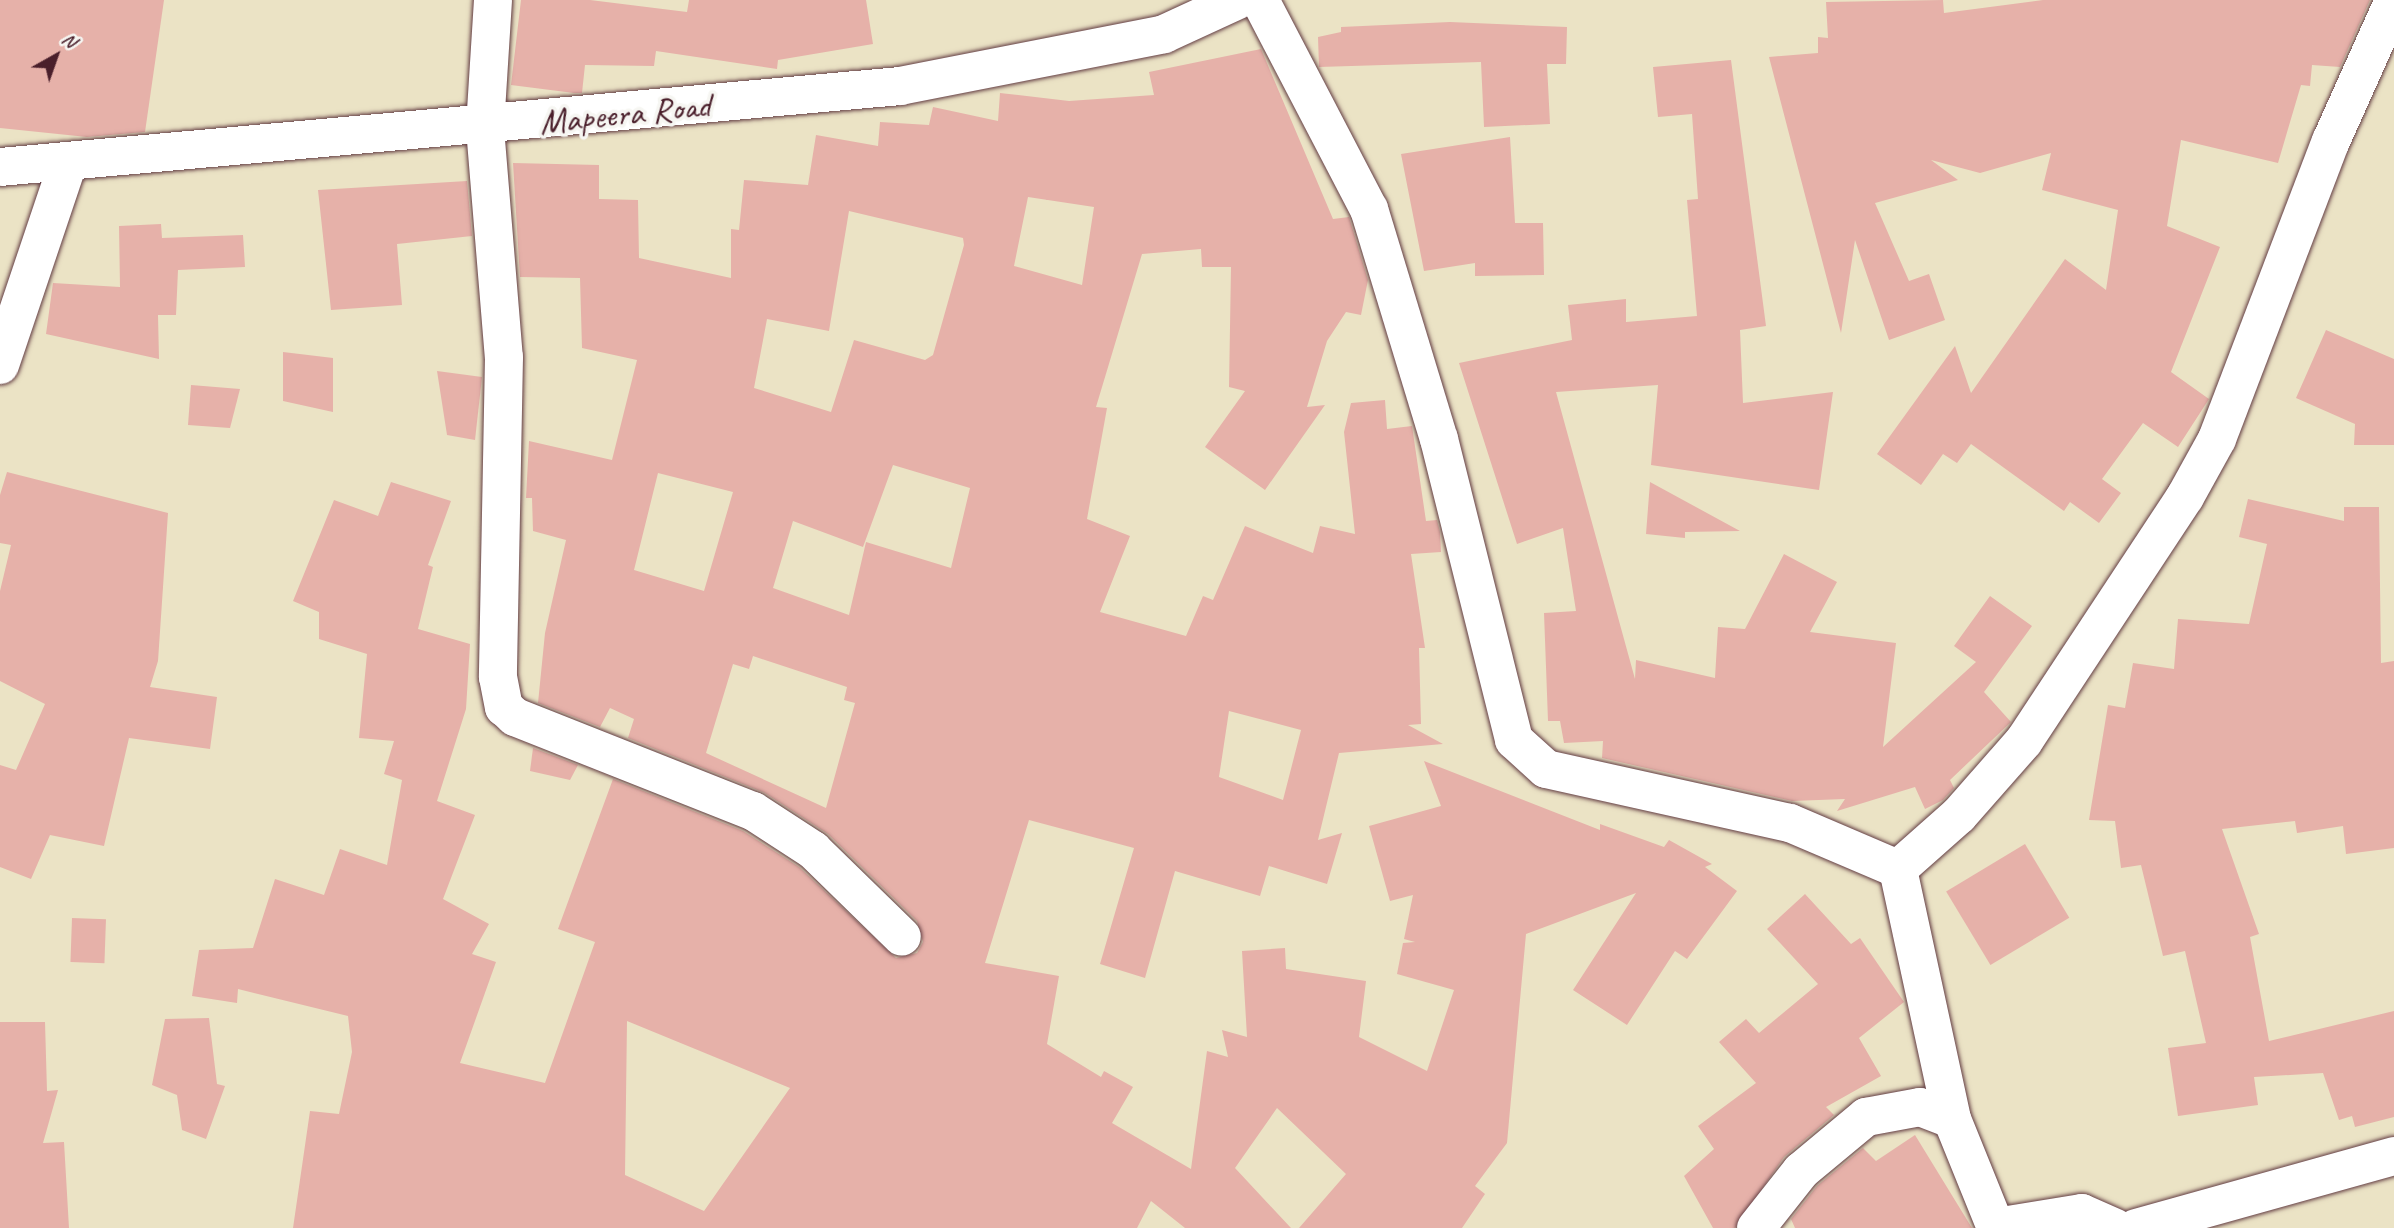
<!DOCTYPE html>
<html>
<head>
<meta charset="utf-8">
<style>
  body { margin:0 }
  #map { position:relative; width:2394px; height:1228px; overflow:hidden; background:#ebe3c5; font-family:Caveat,sans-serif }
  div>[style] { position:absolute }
  .building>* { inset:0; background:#e6b1a9; transform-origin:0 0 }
  .roads { filter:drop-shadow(0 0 2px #623c42) drop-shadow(0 0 2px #623c42) }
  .minor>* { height:38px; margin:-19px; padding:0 19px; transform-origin:19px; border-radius:19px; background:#fff }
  span { translate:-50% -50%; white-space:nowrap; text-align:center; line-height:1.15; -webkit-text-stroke:7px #f6f6f2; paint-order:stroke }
  .street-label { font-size:35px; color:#4a1f2b }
  .north { position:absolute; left:21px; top:21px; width:70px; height:70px; -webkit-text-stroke:5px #f6f6f2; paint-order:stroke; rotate:40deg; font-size:19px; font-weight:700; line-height:28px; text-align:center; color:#4a1f2b }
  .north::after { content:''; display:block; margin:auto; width:24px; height:32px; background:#4a1f2b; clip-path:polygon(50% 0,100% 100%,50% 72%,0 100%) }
</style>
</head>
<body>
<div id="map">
  <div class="building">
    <i style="clip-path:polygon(0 0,164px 0,145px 132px,87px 137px,0 128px)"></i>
    <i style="clip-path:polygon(521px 0,590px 0,687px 12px,689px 0,866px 0,873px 44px,778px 60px,777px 69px,656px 51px,654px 66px,585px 65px,582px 93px,574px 93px,511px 85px)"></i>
    <i style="clip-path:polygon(1943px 0,1944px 13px,2043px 0,2370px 0,2340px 67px,2312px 65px,2310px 86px,2301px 85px,2278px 163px,2181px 140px,2167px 226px,2220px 247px,2171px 372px,2209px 399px,2178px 447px,2143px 423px,2102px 479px,2121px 493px,2099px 523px,2070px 502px,2064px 511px,1971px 444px,1957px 463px,1943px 454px,1921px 485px,1877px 454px,1955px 346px,1971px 393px,2065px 259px,2106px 290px,2118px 210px,2042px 190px,2051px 153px,1980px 173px,1931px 160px,1958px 180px,1875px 203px,1909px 281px,1929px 274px,1945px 320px,1889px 340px,1855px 240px,1841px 333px,1769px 57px,1818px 53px,1818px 37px,1828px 38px,1826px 2px)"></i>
    <i style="clip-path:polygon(1450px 22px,1567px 27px,1566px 64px,1547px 64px,1550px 124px,1484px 127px,1481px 62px,1319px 67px,1318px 37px,1341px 32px,1341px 27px)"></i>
    <i style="clip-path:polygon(evenodd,1261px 49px,1333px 219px,1349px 217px,1368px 280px,1361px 315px,1346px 312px,1327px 341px,1307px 407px,1325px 405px,1265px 490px,1205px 447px,1245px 391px,1229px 387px,1231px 267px,1202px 267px,1201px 249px,1142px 254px,1096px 407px,1107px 408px,1087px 519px,1130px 536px,1100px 612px,1186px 636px,1203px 596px,1213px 600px,1245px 526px,1313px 553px,1320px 526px,1355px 534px,1344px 432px,1351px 403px,1385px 400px,1387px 429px,1412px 426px,1426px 521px,1437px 520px,1440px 532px,1441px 552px,1411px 554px,1425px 648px,1419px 648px,1421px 724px,1408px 725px,1443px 744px,1339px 753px,1318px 840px,1342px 833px,1327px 884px,1269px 866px,1260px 896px,1175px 871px,1145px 978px,1100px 964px,1134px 848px,1029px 820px,985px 963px,1059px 976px,1047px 1044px,1101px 1077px,1104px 1071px,1133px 1087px,1112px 1123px,1191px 1169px,1207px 1051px,1228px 1057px,1222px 1030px,1247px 1037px,1242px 951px,1285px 948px,1286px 969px,1366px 981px,1359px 1037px,1427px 1071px,1454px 990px,1397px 974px,1403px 943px,1415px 942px,1404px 939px,1413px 895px,1390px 901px,1369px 826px,1441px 806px,1424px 761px,1600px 830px,1600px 824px,1664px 847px,1669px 840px,1712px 864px,1705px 867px,1737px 891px,1687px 959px,1675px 951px,1627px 1025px,1573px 990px,1636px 893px,1526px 934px,1507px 1143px,1475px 1186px,1485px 1194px,1462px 1228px,1299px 1228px,1346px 1174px,1277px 1108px,1235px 1168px,1291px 1228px,1185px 1228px,1151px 1201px,1137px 1228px,293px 1228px,310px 1111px,339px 1114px,352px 1052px,348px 1016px,238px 989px,237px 1003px,192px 996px,199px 950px,253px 948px,275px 879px,324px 895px,340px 849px,387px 865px,402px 780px,384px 774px,394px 741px,359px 738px,367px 654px,319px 639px,319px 612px,293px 601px,334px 500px,378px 516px,391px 482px,451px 501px,428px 565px,433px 567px,418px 629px,470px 644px,466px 709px,437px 801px,475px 815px,443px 899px,489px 924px,472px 954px,496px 962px,460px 1063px,545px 1083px,595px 942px,558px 929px,613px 779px,743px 831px,799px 867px,896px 958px,917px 953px,923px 942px,917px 921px,828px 834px,765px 793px,628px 738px,634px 719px,610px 708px,600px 727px,538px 703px,545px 633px,566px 540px,533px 531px,532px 498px,526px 498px,529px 441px,612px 460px,637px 360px,582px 348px,580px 278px,520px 277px,513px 163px,599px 165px,599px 199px,638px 200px,639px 258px,731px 278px,731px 229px,739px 230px,744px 180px,808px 185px,816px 135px,878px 146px,880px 122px,929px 125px,933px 107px,998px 121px,1000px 93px,1069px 101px,1154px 95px,1149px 72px,1261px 49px,1028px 197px,1094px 207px,1082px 285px,1014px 266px,1028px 197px,1261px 49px,849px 211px,963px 238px,964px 245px,933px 355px,925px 360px,854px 340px,831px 412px,754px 388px,767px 319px,829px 331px,849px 211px,1261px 49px,893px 465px,970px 488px,951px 568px,866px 542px,849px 615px,773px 588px,793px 521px,863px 547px,893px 465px,1261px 49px,658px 473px,733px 492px,704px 591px,634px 570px,658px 473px,1261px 49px,753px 656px,847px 687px,844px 700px,855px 703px,826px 808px,706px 753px,733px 664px,749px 669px,753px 656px,1261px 49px,1229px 711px,1301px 730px,1283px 800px,1219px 777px,1229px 711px,1261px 49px,627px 1021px,790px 1088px,704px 1211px,625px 1175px,627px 1021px)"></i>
    <i style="clip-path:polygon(1731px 60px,1766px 326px,1740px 330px,1743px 403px,1833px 392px,1819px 490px,1651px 465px,1658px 385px,1556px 392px,1635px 679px,1636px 660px,1715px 678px,1718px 627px,1745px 629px,1784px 554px,1837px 582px,1810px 632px,1896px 643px,1883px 747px,1976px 662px,1954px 646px,1990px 596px,2032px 626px,1984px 692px,2011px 722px,1950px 780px,1954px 788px,1943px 800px,1925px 809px,1915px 787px,1837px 811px,1845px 799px,1792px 801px,1602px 758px,1603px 741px,1564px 743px,1560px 721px,1548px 721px,1544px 613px,1576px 611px,1563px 528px,1517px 544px,1459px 363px,1572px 340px,1568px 305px,1626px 299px,1626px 322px,1697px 316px,1687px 200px,1698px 199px,1692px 114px,1658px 117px,1653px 67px)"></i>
    <i style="clip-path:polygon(1510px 137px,1515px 223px,1543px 223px,1544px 275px,1475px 276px,1475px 263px,1424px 271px,1401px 154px)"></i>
    <i style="clip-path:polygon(467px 181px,472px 236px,397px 244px,402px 305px,331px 310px,318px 190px)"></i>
    <i style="clip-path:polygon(161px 224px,162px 238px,243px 235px,245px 267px,178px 270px,176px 315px,158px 315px,159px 359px,46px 334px,53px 283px,120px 287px,119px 226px)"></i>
    <i style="clip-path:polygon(2326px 330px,2394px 359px,2394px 445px,2354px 445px,2355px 424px,2296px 398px)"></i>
    <i style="clip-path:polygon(283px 352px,333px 358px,333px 412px,283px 401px)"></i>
    <i style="clip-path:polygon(437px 371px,482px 377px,475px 440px,447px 435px)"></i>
    <i style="clip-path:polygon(191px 385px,240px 389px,230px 428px,188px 425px)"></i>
    <i style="clip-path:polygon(7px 472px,168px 513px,158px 661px,150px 687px,217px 697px,210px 749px,129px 738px,104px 846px,50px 835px,31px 879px,0 867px,0 765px,16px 770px,45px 704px,0 681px,0 591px,11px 545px,0 543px,0 495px)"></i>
    <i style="clip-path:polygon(1650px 482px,1740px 531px,1685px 532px,1685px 538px,1646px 534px)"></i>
    <i style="clip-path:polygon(2248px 499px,2344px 521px,2344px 507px,2379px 507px,2381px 663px,2394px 661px,2394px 848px,2346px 854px,2343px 826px,2297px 833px,2295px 821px,2222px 829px,2259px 934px,2250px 937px,2269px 1041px,2394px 1011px,2394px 1117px,2355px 1127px,2352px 1116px,2339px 1120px,2323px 1073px,2254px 1077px,2258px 1105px,2178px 1116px,2168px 1048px,2206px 1043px,2185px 951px,2163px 956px,2141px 865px,2121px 868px,2115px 821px,2089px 820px,2108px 705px,2125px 708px,2133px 663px,2174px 669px,2178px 619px,2249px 624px,2267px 544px,2239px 537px)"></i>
    <i style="clip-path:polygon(533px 748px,578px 765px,570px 780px,530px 771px)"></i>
    <i style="left:2025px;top:844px;width:86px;height:92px;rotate:59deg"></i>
    <i style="clip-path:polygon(1805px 894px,1851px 944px,1860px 938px,1904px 1002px,1859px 1038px,1881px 1076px,1826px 1107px,1834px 1115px,1784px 1157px,1735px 1228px,1713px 1228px,1684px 1176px,1714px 1149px,1698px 1126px,1756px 1083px,1719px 1042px,1746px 1019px,1759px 1033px,1818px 984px,1767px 929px)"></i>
    <i style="left:72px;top:918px;width:34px;height:44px;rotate:2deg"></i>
    <i style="clip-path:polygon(209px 1018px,217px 1084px,225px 1086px,206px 1139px,182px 1130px,177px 1095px,152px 1085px,165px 1019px)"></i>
    <i style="clip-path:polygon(0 1022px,45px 1022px,47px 1091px,58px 1090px,43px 1143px,64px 1142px,69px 1228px,0 1228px)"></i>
    <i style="clip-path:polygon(1915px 1135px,1972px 1228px,1795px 1228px,1791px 1219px,1817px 1186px,1863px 1148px,1876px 1161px)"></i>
  </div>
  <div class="roads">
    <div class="minor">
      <i style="left:493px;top:0;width:128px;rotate:93.6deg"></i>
      <i style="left:485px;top:128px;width:230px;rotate:85.3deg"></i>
      <i style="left:504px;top:357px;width:320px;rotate:91.1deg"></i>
      <i style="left:498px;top:677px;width:31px;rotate:79deg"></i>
      <i style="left:504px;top:707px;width:15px;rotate:42deg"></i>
      <i style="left:515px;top:717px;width:256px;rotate:21.6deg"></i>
      <i style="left:753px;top:811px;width:72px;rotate:33deg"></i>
      <i style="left:813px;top:850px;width:124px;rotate:44.3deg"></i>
      <i style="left:1260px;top:0;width:236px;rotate:62.5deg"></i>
      <i style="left:1369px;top:209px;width:240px;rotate:73.1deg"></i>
      <i style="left:1439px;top:439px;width:310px;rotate:76deg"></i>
      <i style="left:1514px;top:740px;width:43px;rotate:42.2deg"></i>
      <i style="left:1546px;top:769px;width:250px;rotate:12.5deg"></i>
      <i style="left:1790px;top:823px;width:117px;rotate:23.1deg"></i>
      <i style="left:0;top:167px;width:904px;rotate:-5.14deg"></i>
      <i style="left:900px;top:86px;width:269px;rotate:-11.1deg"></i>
      <i style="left:1164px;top:34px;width:81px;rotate:-24.7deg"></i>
      <i style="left:0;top:365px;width:213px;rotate:-71.4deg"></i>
      <i style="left:1996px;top:1227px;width:87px;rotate:-9.2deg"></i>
      <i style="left:2082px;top:1213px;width:36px;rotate:24deg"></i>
      <i style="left:1756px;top:1228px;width:73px;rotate:-51.7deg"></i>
      <i style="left:1801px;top:1171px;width:85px;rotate:-39.7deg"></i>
      <i style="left:1866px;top:1117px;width:55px;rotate:-10.5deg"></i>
      <i style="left:1920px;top:1107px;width:34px;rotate:21deg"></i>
      <i style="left:1996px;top:1228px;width:118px;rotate:-112deg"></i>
      <i style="left:1952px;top:1119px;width:256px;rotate:-102.2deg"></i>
      <i style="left:1898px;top:869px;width:81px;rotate:-41.5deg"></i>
      <i style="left:1959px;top:815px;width:98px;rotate:-48.7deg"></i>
      <i style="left:2024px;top:741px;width:292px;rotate:-56.6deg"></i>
      <i style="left:2185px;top:497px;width:66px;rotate:-61.1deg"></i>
      <i style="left:2217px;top:439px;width:319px;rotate:-69.1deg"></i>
      <i style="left:2331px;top:141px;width:154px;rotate:-65.9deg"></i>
      <i style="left:2136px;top:1228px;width:268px;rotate:-15.6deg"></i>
    </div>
  </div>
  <div class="street-label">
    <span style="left:625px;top:114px;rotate:-6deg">Mapeera Road</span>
  </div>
  <div class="north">N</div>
</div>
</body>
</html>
